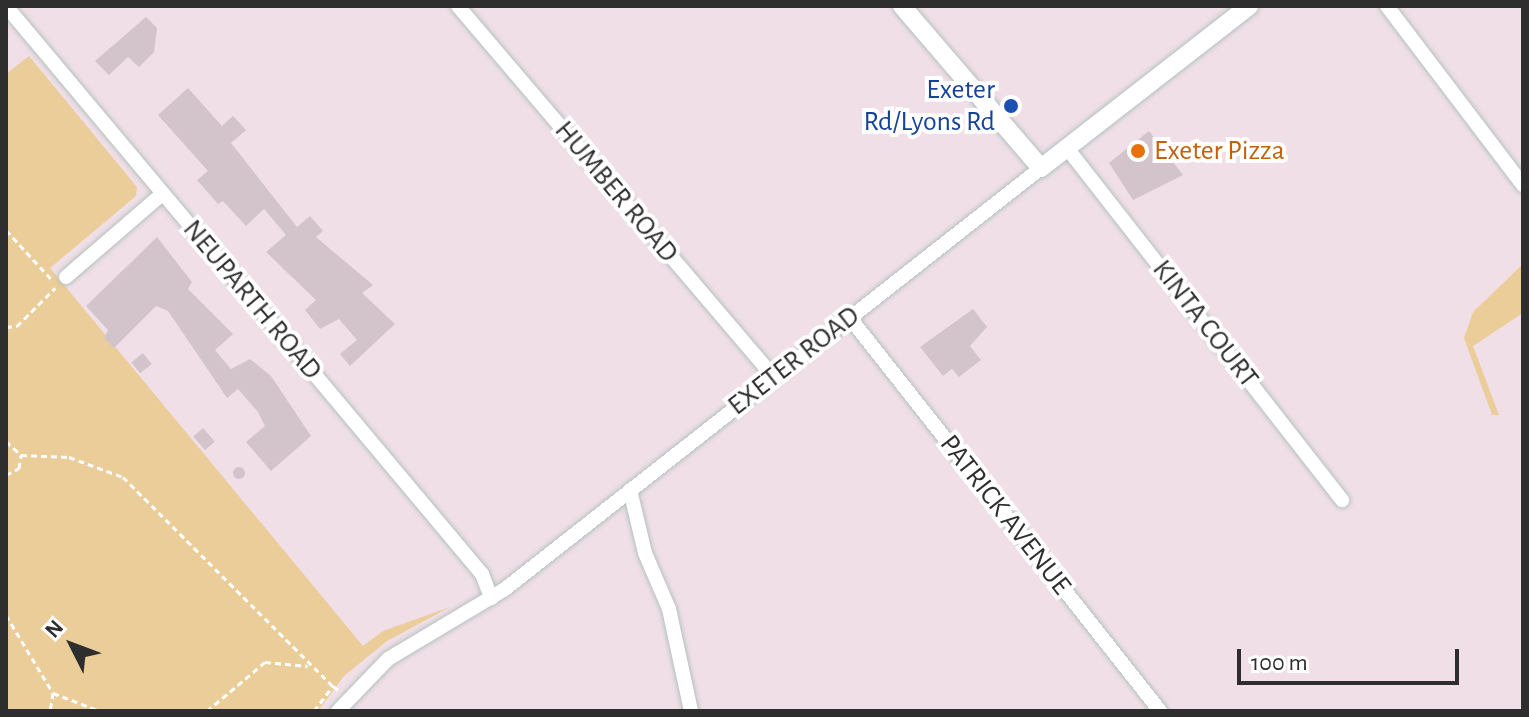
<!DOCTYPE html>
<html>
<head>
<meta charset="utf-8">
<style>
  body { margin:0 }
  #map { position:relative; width:1529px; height:717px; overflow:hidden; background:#f0dfe7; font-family:"Alegreya Sans",sans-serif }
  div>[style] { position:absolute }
  .green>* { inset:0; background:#eacd98 }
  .building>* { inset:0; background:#d2c4ca; transform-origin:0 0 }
  .round { border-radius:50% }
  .path>* { height:3px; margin-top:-1.5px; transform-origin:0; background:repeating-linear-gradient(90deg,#fff 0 6px,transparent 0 10px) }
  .roads { filter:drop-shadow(0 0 2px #b3c2bf) drop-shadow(0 0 2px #b3c2bf) }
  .minor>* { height:14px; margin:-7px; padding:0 7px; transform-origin:7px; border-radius:7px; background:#fff }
  .secondary>* { height:18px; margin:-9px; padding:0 9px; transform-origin:9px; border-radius:9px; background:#fff }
  .dots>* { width:22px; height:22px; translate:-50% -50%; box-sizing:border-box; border:4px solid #fff; border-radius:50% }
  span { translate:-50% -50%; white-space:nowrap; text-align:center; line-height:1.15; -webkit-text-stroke:8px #fff; paint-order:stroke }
  .transit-label { font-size:28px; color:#164399 }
  .right { translate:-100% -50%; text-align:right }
  .food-label { font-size:28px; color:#c56008 }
  .left { translate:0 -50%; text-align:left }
  .street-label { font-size:28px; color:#2e2e2e }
  .frame { position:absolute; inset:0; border:8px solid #2e2e2e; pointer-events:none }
  .north { position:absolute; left:32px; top:605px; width:80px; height:80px; -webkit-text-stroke:6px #fff; paint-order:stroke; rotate:312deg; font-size:22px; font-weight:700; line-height:32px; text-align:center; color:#2e2e2e }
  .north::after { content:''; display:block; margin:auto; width:28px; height:36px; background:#2e2e2e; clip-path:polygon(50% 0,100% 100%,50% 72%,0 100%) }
  .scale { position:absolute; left:1237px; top:649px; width:222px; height:36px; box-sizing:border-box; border:4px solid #2e2e2e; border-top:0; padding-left:10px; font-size:24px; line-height:28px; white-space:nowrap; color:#2e2e2e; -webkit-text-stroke:6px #fff; paint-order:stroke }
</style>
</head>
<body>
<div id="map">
  <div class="green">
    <i style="clip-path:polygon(29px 56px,137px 187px,136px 196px,50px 268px,363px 646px,383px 631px,450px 607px,387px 641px,344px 676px,318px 711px,6px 711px,6px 74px)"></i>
    <i style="clip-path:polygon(1523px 264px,1523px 313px,1473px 346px,1499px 415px,1492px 415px,1464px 338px,1473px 312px)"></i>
  </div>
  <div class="building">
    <i style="clip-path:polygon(146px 17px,157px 28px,154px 52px,139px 67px,128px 57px,109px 75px,95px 61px)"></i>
    <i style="clip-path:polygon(188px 88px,222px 126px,233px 116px,246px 130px,231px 143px,297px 227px,310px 216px,323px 231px,316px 237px,373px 285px,362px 293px,395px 324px,350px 366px,340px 354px,357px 340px,339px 319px,320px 329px,305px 310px,316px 300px,266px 252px,286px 235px,264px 209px,246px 226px,223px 201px,218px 204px,197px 180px,208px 171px,158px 115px)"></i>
    <i style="clip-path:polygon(1149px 131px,1183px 175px,1133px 200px,1109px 163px)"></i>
    <i style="clip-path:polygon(157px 237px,192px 282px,188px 289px,233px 334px,215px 350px,231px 369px,250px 359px,271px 376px,311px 436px,271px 471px,246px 442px,265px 426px,258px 412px,238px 389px,227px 398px,168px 311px,156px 306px,114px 348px,104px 338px,108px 330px,86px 306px)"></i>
    <i style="clip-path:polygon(973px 309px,987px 327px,970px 346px,981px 360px,959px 377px,952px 369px,943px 376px,920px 347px)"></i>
    <i style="left:143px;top:353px;width:14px;height:15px;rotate:51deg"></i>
    <i style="left:203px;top:428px;width:18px;height:13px;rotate:49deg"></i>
    <i class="round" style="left:233px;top:467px;width:12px;height:12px"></i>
  </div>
  <div class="path">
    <i style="left:6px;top:230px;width:68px;rotate:47.4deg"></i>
    <i style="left:6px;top:327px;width:11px;rotate:-5deg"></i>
    <i style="left:17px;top:326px;width:54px;rotate:-45deg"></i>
    <i style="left:6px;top:441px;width:21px;rotate:43deg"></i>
    <i style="left:21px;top:455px;width:48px;rotate:2.4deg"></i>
    <i style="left:69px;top:457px;width:58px;rotate:20.3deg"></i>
    <i style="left:123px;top:477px;width:296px;rotate:44.9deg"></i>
    <i style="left:6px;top:475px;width:15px;rotate:-28deg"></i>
    <i style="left:19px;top:468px;width:13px;rotate:-81deg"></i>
    <i style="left:6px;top:615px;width:91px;rotate:58.9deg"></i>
    <i style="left:53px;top:693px;width:18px;rotate:99deg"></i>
    <i style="left:53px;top:693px;width:50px;rotate:21deg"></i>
    <i style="left:207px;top:711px;width:76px;rotate:-40.2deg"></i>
    <i style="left:265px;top:662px;width:43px;rotate:5.3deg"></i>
    <i style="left:314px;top:711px;width:31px;rotate:-53deg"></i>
    <i style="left:333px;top:686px;width:9px;rotate:36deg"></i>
  </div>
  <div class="roads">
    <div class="minor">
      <i style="left:6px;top:6px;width:741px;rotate:50.04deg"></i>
      <i style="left:482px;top:574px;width:26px;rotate:69deg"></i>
      <i style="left:458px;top:6px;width:487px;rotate:49.6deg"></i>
      <i style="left:1387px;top:6px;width:225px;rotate:52.8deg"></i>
      <i style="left:1067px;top:148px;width:447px;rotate:52deg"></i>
      <i style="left:66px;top:277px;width:127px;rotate:-40.8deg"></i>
      <i style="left:850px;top:318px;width:501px;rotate:51.73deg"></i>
      <i style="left:630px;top:490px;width:65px;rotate:76.6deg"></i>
      <i style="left:645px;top:553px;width:61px;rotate:66.8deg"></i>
      <i style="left:669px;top:609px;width:104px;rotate:77.8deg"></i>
      <i style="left:338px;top:711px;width:72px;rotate:-46.1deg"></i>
      <i style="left:388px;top:659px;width:136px;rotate:-30.9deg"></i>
      <i style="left:505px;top:589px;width:682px;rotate:-38.15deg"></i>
    </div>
    <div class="secondary">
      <i style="left:902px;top:6px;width:213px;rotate:49.4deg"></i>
      <i style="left:1041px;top:168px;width:264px;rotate:-37.9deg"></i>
    </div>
  </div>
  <div class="dots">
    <i style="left:1011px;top:106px;background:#1a4fb4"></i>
    <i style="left:1138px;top:151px;background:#e8710a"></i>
  </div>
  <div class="transit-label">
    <span class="right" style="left:995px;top:106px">Exeter<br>Rd/Lyons Rd</span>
  </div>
  <div class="food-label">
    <span class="left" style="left:1154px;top:151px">Exeter Pizza</span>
  </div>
  <div class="street-label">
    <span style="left:616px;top:192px;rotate:50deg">HUMBER ROAD</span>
    <span style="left:252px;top:300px;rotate:50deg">NEUPARTH ROAD</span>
    <span style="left:1205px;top:324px;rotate:52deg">KINTA COURT</span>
    <span style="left:794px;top:361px;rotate:-38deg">EXETER ROAD</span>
    <span style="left:1005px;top:515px;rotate:52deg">PATRICK AVENUE</span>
  </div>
  <div class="frame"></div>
  <div class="north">N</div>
  <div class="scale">100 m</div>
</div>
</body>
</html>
